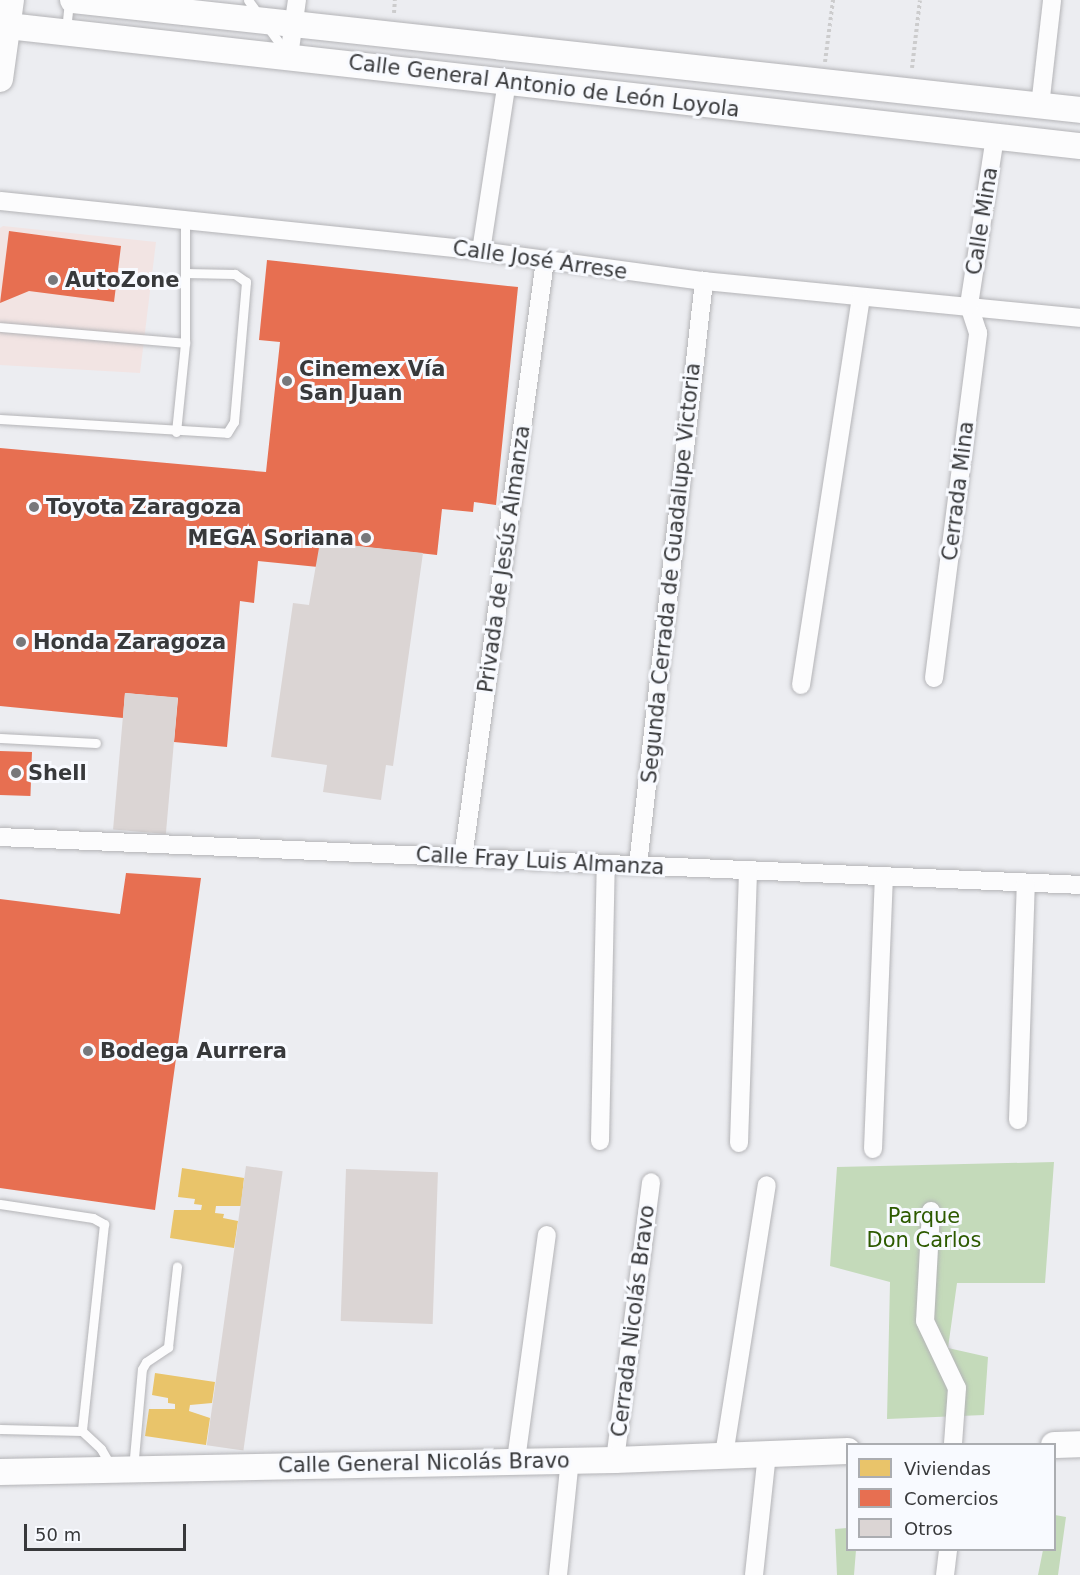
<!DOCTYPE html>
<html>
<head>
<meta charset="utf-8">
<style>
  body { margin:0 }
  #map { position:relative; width:1080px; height:1575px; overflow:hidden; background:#ecedf1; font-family:"DejaVu Sans",sans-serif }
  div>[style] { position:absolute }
  .commercial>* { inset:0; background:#f2e4e3 }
  .green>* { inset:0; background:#c4daba }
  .homes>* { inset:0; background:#e9c46a }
  .shops>* { inset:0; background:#e76f51; transform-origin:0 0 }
  .building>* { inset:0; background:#dbd5d4; transform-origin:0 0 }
  .path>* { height:4px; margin-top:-2px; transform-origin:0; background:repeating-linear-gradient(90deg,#cccccd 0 3px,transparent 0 6px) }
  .roads { filter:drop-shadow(0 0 2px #b4b4b7) drop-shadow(0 0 2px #b4b4b7) }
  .lane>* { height:9px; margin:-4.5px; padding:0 4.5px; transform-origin:4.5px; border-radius:4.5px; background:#fcfcfd }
  .street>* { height:18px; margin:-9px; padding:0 9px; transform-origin:9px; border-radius:9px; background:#fcfcfd }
  .secondary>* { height:26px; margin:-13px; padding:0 13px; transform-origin:13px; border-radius:13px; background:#fcfcfd }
  .dots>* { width:16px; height:16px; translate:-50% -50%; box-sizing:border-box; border:3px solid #f8faff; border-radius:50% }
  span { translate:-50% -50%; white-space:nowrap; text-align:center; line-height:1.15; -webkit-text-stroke:6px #f8faff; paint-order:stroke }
  .street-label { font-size:21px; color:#38393b }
  .poi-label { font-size:21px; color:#38393b; font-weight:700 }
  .left { translate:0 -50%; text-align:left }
  .right { translate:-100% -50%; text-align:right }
  .park-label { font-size:21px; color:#2d5a00 }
  .legend { position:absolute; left:846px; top:1443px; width:210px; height:108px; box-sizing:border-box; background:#f8faff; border:2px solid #abadb1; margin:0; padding:8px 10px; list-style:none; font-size:18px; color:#38393b }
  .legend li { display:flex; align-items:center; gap:12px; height:30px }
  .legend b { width:30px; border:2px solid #abadb1 }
  .scale { position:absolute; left:24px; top:1524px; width:162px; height:27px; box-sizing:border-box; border:3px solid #38393b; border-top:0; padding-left:8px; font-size:18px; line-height:21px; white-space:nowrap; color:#38393b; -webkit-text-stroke:4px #f8faff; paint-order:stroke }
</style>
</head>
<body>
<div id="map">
  <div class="commercial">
    <i style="clip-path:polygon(3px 226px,156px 242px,140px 373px,0 365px,0 228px)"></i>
  </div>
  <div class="green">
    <i style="clip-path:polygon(1054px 1162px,1045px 1283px,957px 1283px,948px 1348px,988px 1357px,984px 1415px,887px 1419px,890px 1282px,830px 1266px,837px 1167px)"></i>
    <i style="clip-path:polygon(1055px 1515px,1066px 1517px,1058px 1575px,1038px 1575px,1043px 1550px,1054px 1550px)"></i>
    <i style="clip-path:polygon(847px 1528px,848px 1550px,856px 1550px,854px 1575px,837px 1575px,835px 1529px)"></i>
  </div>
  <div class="homes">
    <i style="clip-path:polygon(182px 1168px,244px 1178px,241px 1206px,216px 1206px,215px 1213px,224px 1214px,223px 1218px,238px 1221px,234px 1248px,170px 1238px,174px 1210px,201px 1210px,202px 1205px,194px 1204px,195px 1199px,178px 1197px)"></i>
    <i style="clip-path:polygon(155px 1373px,215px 1382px,212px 1403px,190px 1405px,189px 1411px,210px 1418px,206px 1445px,145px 1436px,149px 1409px,175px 1409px,175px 1404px,168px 1403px,168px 1398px,152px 1395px)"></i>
  </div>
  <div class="shops">
    <i style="clip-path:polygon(9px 231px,121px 246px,114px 302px,29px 291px,0 303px)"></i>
    <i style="clip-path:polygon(267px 260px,518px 287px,496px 505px,474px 502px,473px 512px,442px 509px,437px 555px,320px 542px,318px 567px,258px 561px,254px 603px,240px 601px,227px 747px,174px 742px,178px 698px,125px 693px,123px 718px,0 706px,0 448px,266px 472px,280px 342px,259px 340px)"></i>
    <i style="left:0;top:751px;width:32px;height:44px;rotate:2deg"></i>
    <i style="clip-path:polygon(126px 873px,201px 878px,155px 1210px,0 1188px,0 899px,120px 914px)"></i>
  </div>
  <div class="building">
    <i style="clip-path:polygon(320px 542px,423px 553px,393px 766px,386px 765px,381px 800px,323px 792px,327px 765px,271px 757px,293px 603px,309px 605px)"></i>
    <i style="left:125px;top:693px;width:53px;height:137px;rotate:5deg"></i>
    <i style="left:246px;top:1166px;width:37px;height:282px;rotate:8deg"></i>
    <i style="left:346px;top:1169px;width:92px;height:152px;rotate:2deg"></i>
  </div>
  <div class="path">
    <i style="left:394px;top:13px;width:13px;rotate:-86deg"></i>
    <i style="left:825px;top:62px;width:63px;rotate:-82.6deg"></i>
    <i style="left:912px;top:68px;width:68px;rotate:-83.3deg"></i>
  </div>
  <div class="roads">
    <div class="lane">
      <i style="left:248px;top:0;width:19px;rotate:54deg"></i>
      <i style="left:267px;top:26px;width:34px;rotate:54deg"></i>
      <i style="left:66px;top:30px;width:30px;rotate:-84deg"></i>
      <i style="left:0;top:327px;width:186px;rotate:4.9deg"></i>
      <i style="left:0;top:419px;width:227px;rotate:3.5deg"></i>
      <i style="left:227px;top:433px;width:13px;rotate:-58deg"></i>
      <i style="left:234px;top:422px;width:141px;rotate:-85.1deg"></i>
      <i style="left:246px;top:282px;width:14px;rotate:-144deg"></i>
      <i style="left:235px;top:274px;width:50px;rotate:-178.9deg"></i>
      <i style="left:176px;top:432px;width:89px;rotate:-84.2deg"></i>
      <i style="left:185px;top:343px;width:124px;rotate:-90deg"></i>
      <i style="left:0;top:738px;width:96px;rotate:3deg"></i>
      <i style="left:0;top:1204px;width:94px;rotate:8.6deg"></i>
      <i style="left:93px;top:1218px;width:13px;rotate:29deg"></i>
      <i style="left:104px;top:1224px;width:208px;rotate:96.1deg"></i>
      <i style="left:0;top:1429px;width:82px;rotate:1.4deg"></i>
      <i style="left:82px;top:1431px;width:26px;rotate:43deg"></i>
      <i style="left:101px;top:1449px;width:22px;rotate:60deg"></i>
      <i style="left:133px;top:1469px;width:100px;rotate:-84.9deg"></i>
      <i style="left:142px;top:1369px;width:8px;rotate:-60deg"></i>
      <i style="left:146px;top:1362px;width:27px;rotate:-34deg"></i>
      <i style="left:168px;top:1347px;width:81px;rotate:-83.6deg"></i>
    </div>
    <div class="street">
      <i style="left:289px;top:56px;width:57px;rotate:-81.9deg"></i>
      <i style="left:1040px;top:106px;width:107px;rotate:-83.5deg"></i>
      <i style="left:0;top:201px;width:484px;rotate:5.9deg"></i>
      <i style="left:481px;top:251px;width:225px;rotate:7.7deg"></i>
      <i style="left:704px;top:281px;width:378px;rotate:5.6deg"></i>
      <i style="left:481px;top:251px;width:171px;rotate:-81.3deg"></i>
      <i style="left:934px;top:678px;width:348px;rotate:-82.7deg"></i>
      <i style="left:978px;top:333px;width:29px;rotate:-108deg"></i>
      <i style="left:969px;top:305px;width:170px;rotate:-81.2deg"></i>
      <i style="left:801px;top:685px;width:392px;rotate:-81.2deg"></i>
      <i style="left:0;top:837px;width:1081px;rotate:2.54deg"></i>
      <i style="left:463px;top:858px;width:603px;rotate:-82.18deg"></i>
      <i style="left:638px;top:865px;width:588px;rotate:-83.55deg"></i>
      <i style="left:1018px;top:1120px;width:237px;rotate:-88.1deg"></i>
      <i style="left:600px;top:1141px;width:277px;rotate:-88.8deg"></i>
      <i style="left:739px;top:1143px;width:272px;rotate:-88.1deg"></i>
      <i style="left:873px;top:1149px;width:272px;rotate:-87.7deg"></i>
      <i style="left:931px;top:1211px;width:110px;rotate:93.1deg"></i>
      <i style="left:925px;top:1321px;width:74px;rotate:64.5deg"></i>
      <i style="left:957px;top:1388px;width:56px;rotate:94.1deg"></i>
      <i style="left:724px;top:1455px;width:273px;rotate:-81deg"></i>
      <i style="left:516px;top:1460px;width:227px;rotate:-82.2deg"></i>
      <i style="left:615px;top:1460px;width:280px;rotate:-82.6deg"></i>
      <i style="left:558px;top:1575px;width:117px;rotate:-84.1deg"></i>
      <i style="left:754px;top:1575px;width:123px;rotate:-83.9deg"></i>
      <i style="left:945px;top:1575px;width:25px;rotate:-83deg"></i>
    </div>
    <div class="secondary">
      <i style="left:73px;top:0;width:1013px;rotate:6.23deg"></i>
      <i style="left:8px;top:26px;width:1079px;rotate:6.39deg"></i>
      <i style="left:0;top:79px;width:80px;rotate:-82.1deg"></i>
      <i style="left:1054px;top:1445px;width:26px;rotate:-2deg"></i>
      <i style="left:0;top:1472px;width:615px;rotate:-1.12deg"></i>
      <i style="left:615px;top:1460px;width:233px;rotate:-2.2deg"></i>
    </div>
  </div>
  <div class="dots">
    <i style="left:53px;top:280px;background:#77787b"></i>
    <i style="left:287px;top:381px;background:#77787b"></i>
    <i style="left:34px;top:507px;background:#77787b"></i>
    <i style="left:366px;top:538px;background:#77787b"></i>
    <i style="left:21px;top:642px;background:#77787b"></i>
    <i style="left:16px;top:773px;background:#77787b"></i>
    <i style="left:88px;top:1051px;background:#77787b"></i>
  </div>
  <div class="street-label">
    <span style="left:544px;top:86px;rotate:7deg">Calle General Antonio de León Loyola</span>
    <span style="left:982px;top:221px;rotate:-81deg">Calle Mina</span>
    <span style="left:540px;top:260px;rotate:8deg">Calle José Arrese</span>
    <span style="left:958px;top:491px;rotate:-83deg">Cerrada Mina</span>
    <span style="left:504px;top:559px;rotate:-82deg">Privada de Jesús Almanza</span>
    <span style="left:671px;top:573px;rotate:-84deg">Segunda Cerrada de Guadalupe Victoria</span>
    <span style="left:540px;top:861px;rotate:3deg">Calle Fray Luis Almanza</span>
    <span style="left:633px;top:1321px;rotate:-83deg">Cerrada Nicolás Bravo</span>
    <span style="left:424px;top:1463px;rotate:-1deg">Calle General Nicolás Bravo</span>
  </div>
  <div class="poi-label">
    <span class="left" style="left:65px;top:280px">AutoZone</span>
    <span class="left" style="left:299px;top:381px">Cinemex Vía<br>San Juan</span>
    <span class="left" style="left:46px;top:507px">Toyota Zaragoza</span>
    <span class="right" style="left:354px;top:538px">MEGA Soriana</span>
    <span class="left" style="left:33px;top:642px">Honda Zaragoza</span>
    <span class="left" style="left:28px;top:773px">Shell</span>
    <span class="left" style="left:100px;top:1051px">Bodega Aurrera</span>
  </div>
  <div class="park-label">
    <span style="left:924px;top:1228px">Parque<br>Don Carlos</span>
  </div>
  <ul class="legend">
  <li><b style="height:16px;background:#e9c46a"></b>Viviendas</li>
  <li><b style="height:16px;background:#e76f51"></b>Comercios</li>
  <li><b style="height:16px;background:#dbd5d4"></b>Otros</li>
  </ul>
  <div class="scale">50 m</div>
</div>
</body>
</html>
